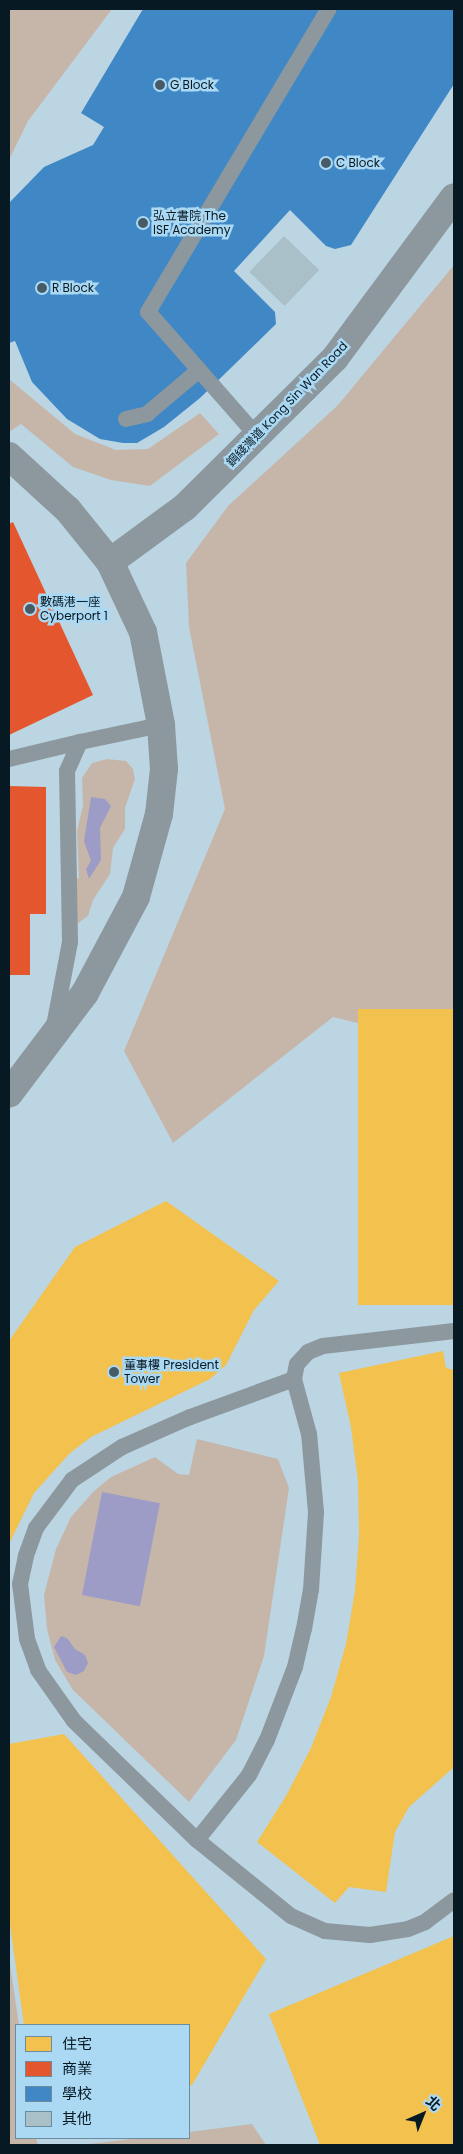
<!DOCTYPE html>
<html>
<head>
<meta charset="utf-8">
<style>
  body { margin:0 }
  #map { position:relative; width:463px; height:2154px; overflow:hidden; background:#bcd5e3; font-family:Poppins,"Noto Sans TC",sans-serif }
  div>[style] { position:absolute }
  .green>* { inset:0; background:#c6b6aa }
  .water>* { inset:0; background:#9c9cc6; transform-origin:0 0 }
  .homes>* { inset:0; background:#f2c14e; transform-origin:0 0 }
  .shops>* { inset:0; background:#e4572e }
  .schools>* { inset:0; background:#3f88c5 }
  .building>* { inset:0; background:#a9c0c9; transform-origin:0 0 }
  .lane>* { height:16px; margin:-8px; padding:0 8px; transform-origin:8px; border-radius:8px; background:#8c989e }
  .street>* { height:28px; margin:-14px; padding:0 14px; transform-origin:14px; border-radius:14px; background:#8c989e }
  .dots>* { width:14px; height:14px; translate:-50% -50%; box-sizing:border-box; border:2px solid #abd9f4; border-radius:50% }
  span { translate:-50% -50%; white-space:nowrap; text-align:center; line-height:1.15; -webkit-text-stroke:5px #abd9f4; paint-order:stroke }
  .poi-label { font-size:12px; color:#071923 }
  .left { translate:0 -50%; text-align:left }
  .street-label { font-size:12px; color:#071923 }
  .frame { position:absolute; inset:0; border:10px solid #071923; pointer-events:none }
  .legend { position:absolute; left:15px; top:2024px; width:175px; height:115px; box-sizing:border-box; background:#abd9f4; border:1px solid #698ca0; margin:0; padding:6px 9px; list-style:none; font-size:15px; color:#071923 }
  .legend li { display:flex; align-items:center; gap:10px; height:25px }
  .legend b { width:25px; border:1px solid #698ca0 }
  .north { position:absolute; left:398px; top:2089px; width:50px; height:50px; -webkit-text-stroke:4px #abd9f4; paint-order:stroke; rotate:44deg; font-size:14px; font-weight:700; line-height:20px; text-align:center; color:#071923 }
  .north::after { content:''; display:block; margin:auto; width:18px; height:22px; background:#071923; clip-path:polygon(50% 0,100% 100%,50% 72%,0 100%) }
</style>
</head>
<body>
<div id="map">
  <div class="green">
    <i style="clip-path:polygon(9px 9px,112px 9px,28px 121px,9px 160px)"></i>
    <i style="clip-path:polygon(454px 265px,454px 1047px,333px 1017px,173px 1143px,124px 1051px,225px 809px,189px 627px,186px 563px,228px 506px,338px 405px)"></i>
    <i style="clip-path:polygon(9px 379px,75px 434px,116px 450px,148px 449px,200px 413px,219px 434px,150px 486px,111px 480px,73px 467px,21px 424px,9px 432px)"></i>
    <i style="clip-path:polygon(107px 759px,126px 761px,133px 769px,135px 779px,125px 808px,125px 829px,113px 848px,110px 874px,93px 900px,88px 916px,77px 924px,74px 879px,79px 878px,77px 831px,83px 805px,82px 778px,92px 763px)"></i>
    <i style="clip-path:polygon(197px 1439px,278px 1459px,289px 1488px,264px 1656px,236px 1740px,189px 1802px,73px 1690px,55px 1660px,47px 1629px,44px 1595px,56px 1549px,71px 1517px,93px 1492px,111px 1477px,155px 1457px,178px 1474px,189px 1475px)"></i>
    <i style="clip-path:polygon(9px 1957px,19px 2025px,16px 2025px,16px 2138px,36px 2138px,38px 2145px,9px 2145px)"></i>
    <i style="clip-path:polygon(252px 2124px,266px 2145px,80px 2145px,140px 2138px,189px 2138px,189px 2132px)"></i>
  </div>
  <div class="water">
    <i style="clip-path:polygon(91px 797px,105px 799px,111px 806px,100px 828px,101px 860px,89px 879px,86px 869px,91px 861px,84px 841px)"></i>
    <i style="left:102px;top:1492px;width:59px;height:105px;rotate:11deg"></i>
    <i style="clip-path:polygon(61px 1636px,67px 1638px,75px 1649px,85px 1655px,88px 1663px,84px 1671px,76px 1675px,67px 1672px,54px 1647px)"></i>
  </div>
  <div class="homes">
    <i style="left:358px;top:1009px;width:96px;height:296px"></i>
    <i style="clip-path:polygon(166px 1201px,279px 1281px,254px 1310px,226px 1365px,210px 1379px,91px 1437px,70px 1453px,34px 1493px,9px 1544px,9px 1341px,75px 1247px)"></i>
    <i style="clip-path:polygon(443px 1351px,446px 1368px,454px 1370px,454px 1767px,409px 1807px,395px 1832px,386px 1892px,349px 1887px,335px 1903px,257px 1842px,286px 1796px,311px 1748px,331px 1697px,346px 1644px,355px 1591px,359px 1536px,358px 1481px,351px 1427px,339px 1373px)"></i>
    <i style="clip-path:polygon(64px 1734px,266px 1959px,192px 2085px,189px 2086px,189px 2025px,24px 2025px,9px 1917px,9px 1744px)"></i>
    <i style="clip-path:polygon(454px 1936px,454px 2145px,320px 2145px,269px 2014px)"></i>
  </div>
  <div class="shops">
    <i style="clip-path:polygon(13px 522px,93px 695px,9px 735px,9px 524px)"></i>
    <i style="clip-path:polygon(9px 786px,46px 787px,46px 914px,30px 914px,30px 975px,9px 975px)"></i>
  </div>
  <div class="schools">
    <i style="clip-path:polygon(143px 9px,454px 9px,454px 84px,351px 245px,335px 249px,326px 246px,290px 210px,234px 271px,275px 312px,276px 324px,200px 398px,164px 427px,137px 443px,123px 443px,100px 439px,67px 419px,32px 382px,15px 341px,9px 343px,9px 203px,44px 167px,93px 145px,104px 127px,81px 113px)"></i>
  </div>
  <div class="building">
    <i style="left:284px;top:236px;width:49px;height:50px;rotate:44deg"></i>
  </div>
  <div class="lane">
    <i style="left:126px;top:419px;width:22px;rotate:-13deg"></i>
    <i style="left:147px;top:414px;width:68px;rotate:-40.2deg"></i>
    <i style="left:257px;top:436px;width:165px;rotate:-131.3deg"></i>
    <i style="left:148px;top:312px;width:352px;rotate:-59.2deg"></i>
    <i style="left:9px;top:759px;width:73px;rotate:-13.5deg"></i>
    <i style="left:54px;top:1026px;width:86px;rotate:-79.2deg"></i>
    <i style="left:70px;top:942px;width:171px;rotate:-91deg"></i>
    <i style="left:67px;top:771px;width:32px;rotate:-66deg"></i>
    <i style="left:80px;top:742px;width:83px;rotate:-11.9deg"></i>
    <i style="left:294px;top:1379px;width:111px;rotate:159.9deg"></i>
    <i style="left:190px;top:1417px;width:74px;rotate:156.2deg"></i>
    <i style="left:122px;top:1447px;width:60px;rotate:146.6deg"></i>
    <i style="left:72px;top:1480px;width:60px;rotate:126.9deg"></i>
    <i style="left:36px;top:1528px;width:30px;rotate:110deg"></i>
    <i style="left:26px;top:1556px;width:29px;rotate:102deg"></i>
    <i style="left:20px;top:1584px;width:55px;rotate:82.7deg"></i>
    <i style="left:27px;top:1639px;width:33px;rotate:70deg"></i>
    <i style="left:38px;top:1670px;width:62px;rotate:54.8deg"></i>
    <i style="left:74px;top:1721px;width:171px;rotate:44.1deg"></i>
    <i style="left:197px;top:1840px;width:121px;rotate:39deg"></i>
    <i style="left:291px;top:1916px;width:37px;rotate:24deg"></i>
    <i style="left:325px;top:1931px;width:45px;rotate:5.1deg"></i>
    <i style="left:370px;top:1935px;width:38px;rotate:-9deg"></i>
    <i style="left:408px;top:1929px;width:18px;rotate:-22deg"></i>
    <i style="left:425px;top:1922px;width:36px;rotate:-37deg"></i>
    <i style="left:197px;top:1840px;width:83px;rotate:-51.3deg"></i>
    <i style="left:249px;top:1775px;width:39px;rotate:-63deg"></i>
    <i style="left:267px;top:1740px;width:78px;rotate:-69deg"></i>
    <i style="left:295px;top:1667px;width:39px;rotate:-77deg"></i>
    <i style="left:304px;top:1629px;width:40px;rotate:-80deg"></i>
    <i style="left:311px;top:1590px;width:78px;rotate:-86.3deg"></i>
    <i style="left:316px;top:1512px;width:78px;rotate:-95.1deg"></i>
    <i style="left:309px;top:1434px;width:57px;rotate:-105.3deg"></i>
    <i style="left:294px;top:1379px;width:15px;rotate:-79deg"></i>
    <i style="left:297px;top:1364px;width:16px;rotate:-47deg"></i>
    <i style="left:308px;top:1352px;width:16px;rotate:-22deg"></i>
    <i style="left:323px;top:1346px;width:132px;rotate:-6.5deg"></i>
  </div>
  <div class="street">
    <i style="left:9px;top:456px;width:80px;rotate:42.5deg"></i>
    <i style="left:68px;top:510px;width:67px;rotate:51.1deg"></i>
    <i style="left:110px;top:562px;width:77px;rotate:64.8deg"></i>
    <i style="left:143px;top:632px;width:95px;rotate:79deg"></i>
    <i style="left:161px;top:725px;width:44px;rotate:86.1deg"></i>
    <i style="left:164px;top:769px;width:45px;rotate:96.3deg"></i>
    <i style="left:159px;top:814px;width:86px;rotate:105.5deg"></i>
    <i style="left:136px;top:897px;width:109px;rotate:118deg"></i>
    <i style="left:85px;top:993px;width:126px;rotate:127deg"></i>
    <i style="left:110px;top:562px;width:93px;rotate:-36.3deg"></i>
    <i style="left:185px;top:507px;width:211px;rotate:-44.8deg"></i>
    <i style="left:335px;top:358px;width:200px;rotate:-53.5deg"></i>
  </div>
  <div class="dots">
    <i style="left:160px;top:85px;background:#465b66"></i>
    <i style="left:326px;top:163px;background:#465b66"></i>
    <i style="left:143px;top:223px;background:#465b66"></i>
    <i style="left:42px;top:288px;background:#465b66"></i>
    <i style="left:30px;top:609px;background:#465b66"></i>
    <i style="left:114px;top:1372px;background:#465b66"></i>
  </div>
  <div class="poi-label">
    <span class="left" style="left:170px;top:85px">G Block</span>
    <span class="left" style="left:336px;top:163px">C Block</span>
    <span class="left" style="left:153px;top:223px">弘立書院 The<br>ISF Academy</span>
    <span class="left" style="left:52px;top:288px">R Block</span>
    <span class="left" style="left:40px;top:609px">數碼港一座<br>Cyberport 1</span>
    <span class="left" style="left:124px;top:1372px">董事樓 President<br>Tower</span>
  </div>
  <div class="street-label">
    <span style="left:287px;top:404px;rotate:-46deg">鋼綫灣道 Kong Sin Wan Road</span>
  </div>
  <div class="frame"></div>
  <ul class="legend">
  <li><b style="height:14px;background:#f2c14e"></b>住宅</li>
  <li><b style="height:14px;background:#e4572e"></b>商業</li>
  <li><b style="height:14px;background:#3f88c5"></b>學校</li>
  <li><b style="height:14px;background:#a9c0c9"></b>其他</li>
  </ul>
  <div class="north">北</div>
</div>
</body>
</html>
